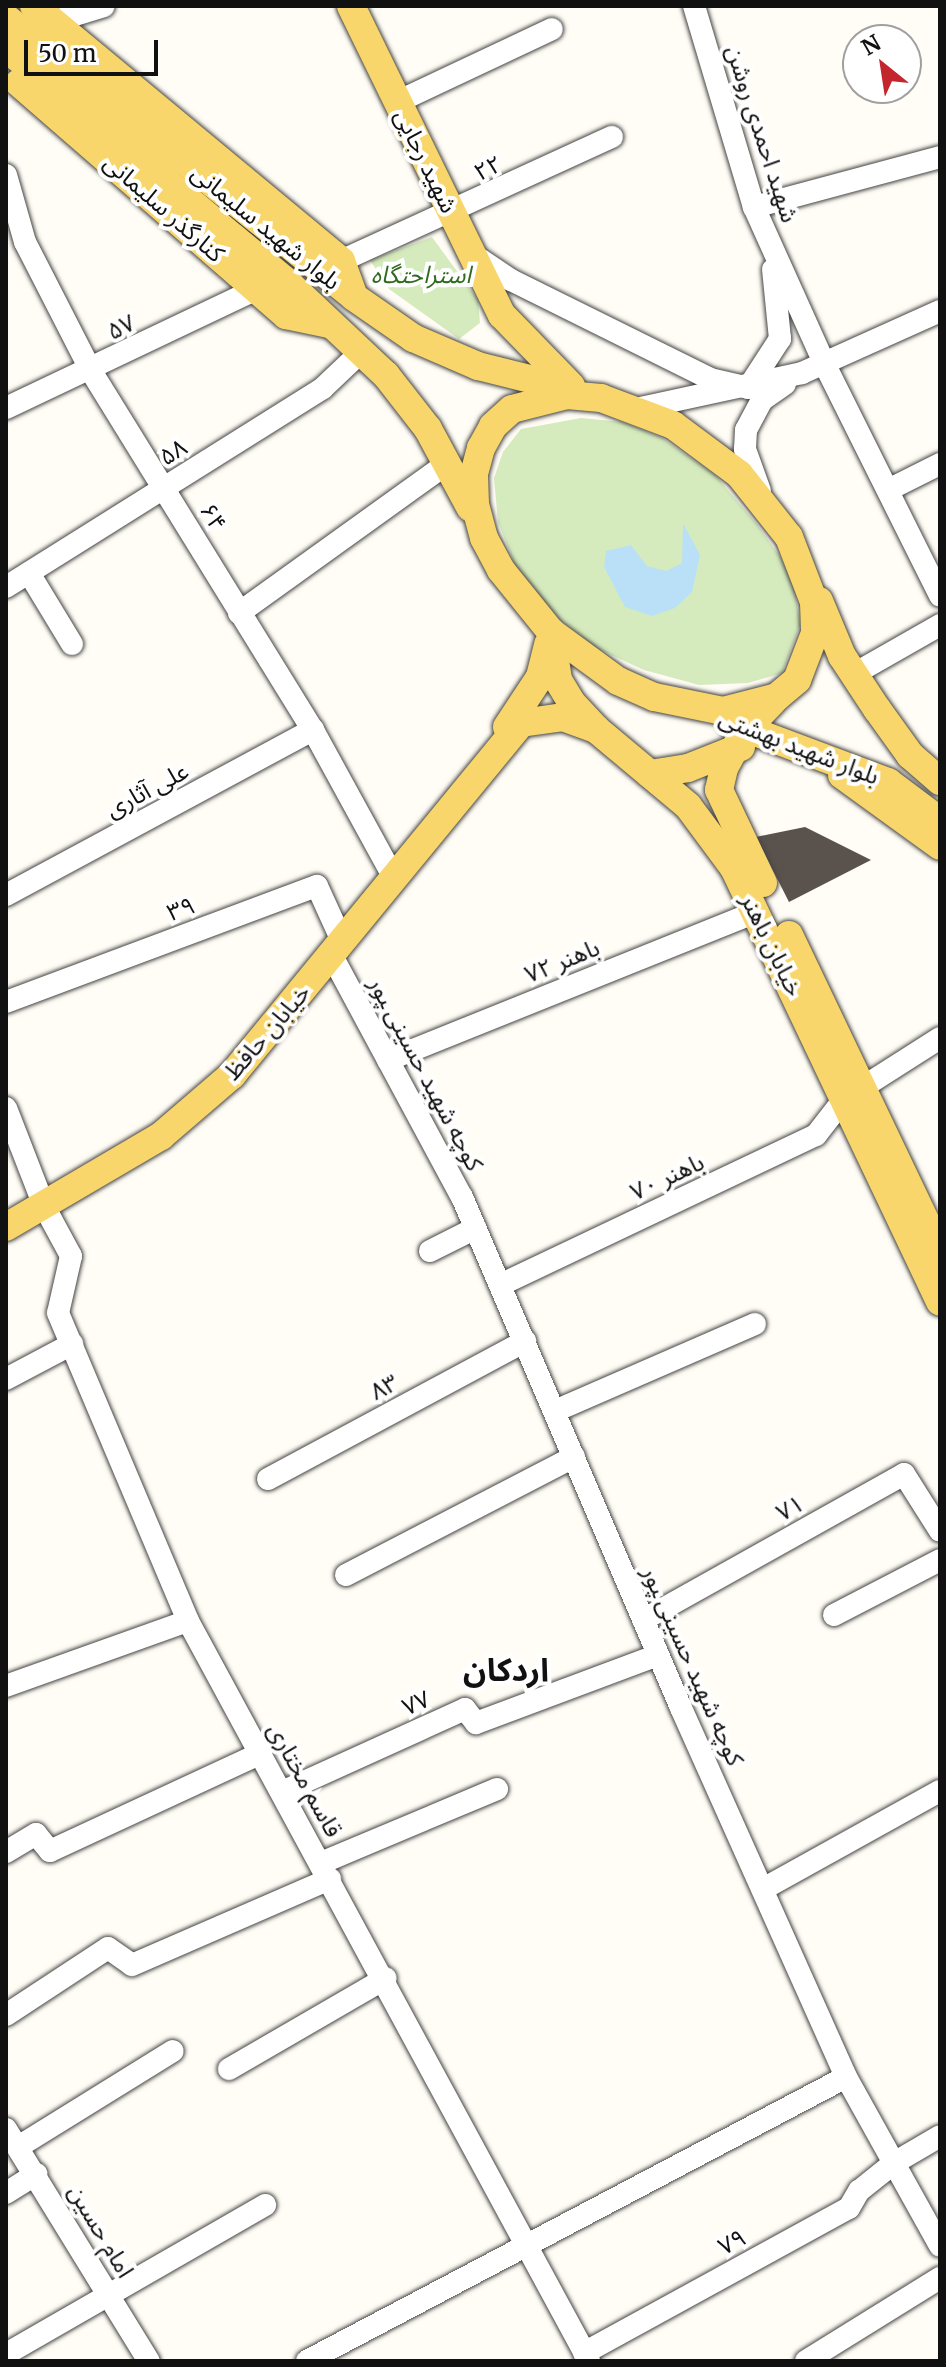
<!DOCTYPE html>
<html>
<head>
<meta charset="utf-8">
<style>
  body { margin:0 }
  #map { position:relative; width:946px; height:2367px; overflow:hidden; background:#fffdf5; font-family:Merriweather,"Noto Sans Arabic",serif }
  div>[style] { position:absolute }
  .green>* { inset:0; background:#d5ebbd }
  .water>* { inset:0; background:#b9e0f7 }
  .building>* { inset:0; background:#5a524d }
  .roads { filter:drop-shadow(0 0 2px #444) drop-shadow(0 0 2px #444) }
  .minor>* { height:22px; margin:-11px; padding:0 11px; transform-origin:11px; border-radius:11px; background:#fff }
  .major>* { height:28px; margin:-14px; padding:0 14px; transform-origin:14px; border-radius:14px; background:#f9d66b }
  span { translate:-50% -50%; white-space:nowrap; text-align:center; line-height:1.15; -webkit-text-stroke:8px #fff; paint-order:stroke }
  .street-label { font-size:24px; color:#111 }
  .park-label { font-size:24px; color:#2f6b1f; font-style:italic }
  .district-label { font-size:32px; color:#111; font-weight:700 }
  .frame { position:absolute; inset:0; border:8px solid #111; pointer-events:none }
  .north { position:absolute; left:842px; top:24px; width:80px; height:80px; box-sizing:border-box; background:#fff; border:2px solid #a0a0a0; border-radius:50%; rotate:330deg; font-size:22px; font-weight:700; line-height:32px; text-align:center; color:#111 }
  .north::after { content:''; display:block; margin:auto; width:28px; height:36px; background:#c4262e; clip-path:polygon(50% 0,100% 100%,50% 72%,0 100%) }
  .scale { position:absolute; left:24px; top:40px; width:134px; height:36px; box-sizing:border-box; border:4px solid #111; border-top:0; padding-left:10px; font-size:24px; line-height:28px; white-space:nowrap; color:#111; -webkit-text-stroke:6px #fff; paint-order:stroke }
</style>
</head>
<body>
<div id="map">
  <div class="green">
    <i style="clip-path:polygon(432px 237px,478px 300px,480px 323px,459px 339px,389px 289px,370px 260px)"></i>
    <i style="clip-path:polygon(581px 418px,622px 422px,662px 438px,715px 475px,756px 523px,781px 558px,795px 591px,800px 625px,782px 673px,748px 683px,699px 685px,644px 670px,596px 648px,553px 614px,517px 570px,498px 522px,494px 478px,503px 452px,521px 429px)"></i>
  </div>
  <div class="water">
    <i style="clip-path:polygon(683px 523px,700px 555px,692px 592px,675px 608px,652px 616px,625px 607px,604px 567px,606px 551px,631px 545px,647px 566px,666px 571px,682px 563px)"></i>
  </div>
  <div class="building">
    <i style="clip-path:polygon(805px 827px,871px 860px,789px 902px,756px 837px)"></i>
  </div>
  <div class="roads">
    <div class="minor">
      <i style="left:694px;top:6px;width:210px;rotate:73.4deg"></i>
      <i style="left:754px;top:207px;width:171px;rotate:65.8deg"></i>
      <i style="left:824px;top:363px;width:260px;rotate:63.5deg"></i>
      <i style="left:52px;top:22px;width:54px;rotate:-17.1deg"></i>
      <i style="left:397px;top:102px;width:171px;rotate:-25.2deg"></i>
      <i style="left:6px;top:175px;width:70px;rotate:74.2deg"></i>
      <i style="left:25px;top:242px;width:145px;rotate:62.9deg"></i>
      <i style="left:91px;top:371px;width:422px;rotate:58.3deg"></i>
      <i style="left:313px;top:730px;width:169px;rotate:61.3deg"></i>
      <i style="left:754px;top:207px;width:193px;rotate:-15deg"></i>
      <i style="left:472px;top:254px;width:47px;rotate:33.7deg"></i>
      <i style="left:511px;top:280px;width:222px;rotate:26.4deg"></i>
      <i style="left:710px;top:379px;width:39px;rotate:13deg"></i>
      <i style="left:748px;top:388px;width:59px;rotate:-56.9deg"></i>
      <i style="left:780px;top:339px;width:70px;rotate:-95.7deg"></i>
      <i style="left:341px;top:261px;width:298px;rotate:-24.6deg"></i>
      <i style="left:6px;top:408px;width:278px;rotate:-25.4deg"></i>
      <i style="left:636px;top:409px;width:170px;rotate:-12.2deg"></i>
      <i style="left:802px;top:373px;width:151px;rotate:-24.2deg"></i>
      <i style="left:888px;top:490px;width:58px;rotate:-26.6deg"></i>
      <i style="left:760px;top:491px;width:45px;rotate:-109.7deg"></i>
      <i style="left:745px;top:449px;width:19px;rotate:-87deg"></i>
      <i style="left:746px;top:430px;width:34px;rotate:-62deg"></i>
      <i style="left:762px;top:400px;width:28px;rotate:-35deg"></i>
      <i style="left:29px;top:573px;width:83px;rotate:58.8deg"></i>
      <i style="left:6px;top:587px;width:374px;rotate:-32.1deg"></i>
      <i style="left:323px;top:388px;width:52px;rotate:-43.5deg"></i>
      <i style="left:239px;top:613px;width:257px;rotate:-35.7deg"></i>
      <i style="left:854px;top:674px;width:99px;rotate:-29.7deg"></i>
      <i style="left:6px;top:895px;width:349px;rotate:-28.3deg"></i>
      <i style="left:332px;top:956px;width:274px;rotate:61.7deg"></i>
      <i style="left:462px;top:1197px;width:556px;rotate:66.8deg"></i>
      <i style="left:681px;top:1708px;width:404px;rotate:65.9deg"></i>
      <i style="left:846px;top:2077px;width:193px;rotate:60.9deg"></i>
      <i style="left:6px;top:1002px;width:332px;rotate:-20.5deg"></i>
      <i style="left:317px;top:886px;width:63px;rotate:65.5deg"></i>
      <i style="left:388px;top:1060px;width:397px;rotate:-21.9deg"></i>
      <i style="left:863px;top:1087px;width:91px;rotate:-32.5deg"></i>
      <i style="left:6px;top:1108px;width:105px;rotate:68.8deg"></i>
      <i style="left:44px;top:1206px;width:57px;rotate:61.6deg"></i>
      <i style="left:71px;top:1256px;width:58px;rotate:102.8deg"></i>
      <i style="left:58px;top:1313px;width:334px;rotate:67.1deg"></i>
      <i style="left:188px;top:1621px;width:842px;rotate:61.55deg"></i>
      <i style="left:430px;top:1251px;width:51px;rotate:-26.6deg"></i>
      <i style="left:500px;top:1285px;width:350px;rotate:-25.4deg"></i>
      <i style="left:816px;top:1135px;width:46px;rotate:-52.1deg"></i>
      <i style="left:6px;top:1379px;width:75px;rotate:-27.9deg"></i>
      <i style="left:555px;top:1411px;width:218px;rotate:-23.5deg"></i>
      <i style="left:268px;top:1479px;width:292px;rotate:-28.2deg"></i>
      <i style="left:346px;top:1575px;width:257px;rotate:-27.4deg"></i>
      <i style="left:834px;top:1615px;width:119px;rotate:-27.4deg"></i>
      <i style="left:643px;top:1620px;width:299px;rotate:-29.2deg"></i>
      <i style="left:904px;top:1474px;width:67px;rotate:57.7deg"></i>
      <i style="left:6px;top:1686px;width:193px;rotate:-19.7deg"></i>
      <i style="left:282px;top:1792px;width:201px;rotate:-24.4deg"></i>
      <i style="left:465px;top:1709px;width:18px;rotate:52deg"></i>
      <i style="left:476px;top:1723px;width:194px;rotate:-20.5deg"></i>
      <i style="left:6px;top:1852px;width:35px;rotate:-31deg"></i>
      <i style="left:36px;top:1834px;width:22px;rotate:51deg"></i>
      <i style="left:50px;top:1851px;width:233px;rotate:-24.9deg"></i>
      <i style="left:321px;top:1863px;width:191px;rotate:-22.8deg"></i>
      <i style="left:763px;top:1889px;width:202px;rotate:-29deg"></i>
      <i style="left:6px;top:2015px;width:122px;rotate:-33.3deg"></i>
      <i style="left:108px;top:1948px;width:29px;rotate:35deg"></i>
      <i style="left:132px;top:1965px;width:216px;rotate:-23.5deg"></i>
      <i style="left:229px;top:2069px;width:181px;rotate:-30.1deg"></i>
      <i style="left:6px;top:2129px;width:273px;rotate:58.4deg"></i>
      <i style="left:18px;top:2147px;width:182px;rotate:-31.8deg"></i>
      <i style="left:6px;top:2193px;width:36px;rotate:-32deg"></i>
      <i style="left:584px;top:2353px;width:302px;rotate:-28.7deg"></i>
      <i style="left:849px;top:2208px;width:20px;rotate:-60deg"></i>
      <i style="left:859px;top:2191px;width:45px;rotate:-38.7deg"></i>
      <i style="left:894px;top:2163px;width:53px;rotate:-30.4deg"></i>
      <i style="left:6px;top:2354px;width:299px;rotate:-29.9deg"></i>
      <i style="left:307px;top:2361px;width:609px;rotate:-27.78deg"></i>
      <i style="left:806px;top:2361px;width:158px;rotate:-31.8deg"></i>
    </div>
    <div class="major">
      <i style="left:34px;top:6px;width:399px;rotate:39.7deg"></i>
      <i style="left:341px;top:261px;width:38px;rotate:70deg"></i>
      <i style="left:351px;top:6px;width:344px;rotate:64deg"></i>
      <i style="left:502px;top:315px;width:99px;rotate:45.8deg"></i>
      <i style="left:6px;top:18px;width:446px;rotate:38.7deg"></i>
      <i style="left:354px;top:297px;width:72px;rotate:34.8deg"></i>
      <i style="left:413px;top:338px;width:71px;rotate:23.3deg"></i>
      <i style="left:478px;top:366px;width:95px;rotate:14deg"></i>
      <i style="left:6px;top:48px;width:370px;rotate:39.8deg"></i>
      <i style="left:290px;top:285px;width:132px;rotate:43.2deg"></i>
      <i style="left:386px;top:375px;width:68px;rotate:52.1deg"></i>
      <i style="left:428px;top:429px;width:89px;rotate:61.7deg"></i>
      <i style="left:19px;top:83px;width:354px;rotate:41deg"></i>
      <i style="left:286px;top:315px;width:44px;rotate:11.8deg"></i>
      <i style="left:567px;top:395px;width:34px;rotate:5deg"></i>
      <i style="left:601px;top:398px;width:77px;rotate:20.6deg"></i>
      <i style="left:673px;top:425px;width:82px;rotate:36.6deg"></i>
      <i style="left:739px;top:474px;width:80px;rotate:51.6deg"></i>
      <i style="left:789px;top:537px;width:70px;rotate:69deg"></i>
      <i style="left:814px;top:602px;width:31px;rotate:88deg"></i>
      <i style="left:815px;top:633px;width:50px;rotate:111deg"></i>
      <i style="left:797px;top:680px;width:26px;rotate:140deg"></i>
      <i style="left:777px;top:697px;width:56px;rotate:165.5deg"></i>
      <i style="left:723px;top:711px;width:70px;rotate:-168.5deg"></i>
      <i style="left:654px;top:697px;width:39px;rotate:-156deg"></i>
      <i style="left:618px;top:681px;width:83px;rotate:-143.8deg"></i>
      <i style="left:551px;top:632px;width:80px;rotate:-128.9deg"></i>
      <i style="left:501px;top:570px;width:36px;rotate:-118deg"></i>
      <i style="left:484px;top:538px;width:35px;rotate:-105deg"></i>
      <i style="left:475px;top:504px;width:30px;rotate:-92deg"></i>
      <i style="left:474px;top:474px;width:27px;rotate:-75deg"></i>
      <i style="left:481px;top:448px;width:25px;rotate:-61deg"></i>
      <i style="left:493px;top:426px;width:25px;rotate:-42deg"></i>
      <i style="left:512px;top:409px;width:57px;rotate:-14.3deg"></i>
      <i style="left:819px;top:601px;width:60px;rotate:67.3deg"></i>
      <i style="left:842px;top:656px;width:64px;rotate:56.6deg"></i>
      <i style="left:877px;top:709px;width:57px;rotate:54.3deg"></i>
      <i style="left:910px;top:755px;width:40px;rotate:41deg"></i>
      <i style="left:551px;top:632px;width:49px;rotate:81.7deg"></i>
      <i style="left:558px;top:680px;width:26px;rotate:59deg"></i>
      <i style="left:571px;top:702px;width:37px;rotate:47deg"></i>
      <i style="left:596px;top:729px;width:120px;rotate:39.9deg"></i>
      <i style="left:688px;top:806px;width:77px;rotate:53.4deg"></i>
      <i style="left:734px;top:868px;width:480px;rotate:64.6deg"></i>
      <i style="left:731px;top:723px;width:168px;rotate:20.6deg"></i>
      <i style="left:888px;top:782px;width:65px;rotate:36.9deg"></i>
      <i style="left:507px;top:727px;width:60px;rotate:-56.6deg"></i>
      <i style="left:540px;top:677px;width:34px;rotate:-76deg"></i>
      <i style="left:650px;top:774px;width:38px;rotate:-9deg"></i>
      <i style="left:688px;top:768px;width:57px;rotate:-21.6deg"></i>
      <i style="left:842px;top:775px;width:121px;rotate:35.9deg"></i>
      <i style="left:763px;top:883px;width:103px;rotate:-115.3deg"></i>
      <i style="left:719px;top:790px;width:23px;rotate:-77deg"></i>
      <i style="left:724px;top:768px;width:43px;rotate:-61.1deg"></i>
      <i style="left:745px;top:730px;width:40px;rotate:-46deg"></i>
      <i style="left:789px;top:935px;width:351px;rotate:64.5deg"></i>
      <i style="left:6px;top:1227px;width:180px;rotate:-30.4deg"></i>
      <i style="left:161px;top:1136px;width:94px;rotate:-40.7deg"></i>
      <i style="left:232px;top:1075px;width:455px;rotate:-50.6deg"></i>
      <i style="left:521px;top:723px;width:42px;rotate:-8.1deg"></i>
      <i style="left:563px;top:717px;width:35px;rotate:20deg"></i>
    </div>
  </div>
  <div class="street-label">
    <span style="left:762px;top:134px;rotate:72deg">شهید احمدی روشن</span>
    <span style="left:426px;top:161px;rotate:64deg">شهید رجایی</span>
    <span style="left:488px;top:168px;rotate:-26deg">۲۲</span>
    <span style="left:164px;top:208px;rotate:41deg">کنارگذر سلیمانی</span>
    <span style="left:266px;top:227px;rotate:39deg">بلوار شهید سلیمانی</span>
    <span style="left:121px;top:327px;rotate:-26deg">۵۷</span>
    <span style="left:173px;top:452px;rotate:-32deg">۵۸</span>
    <span style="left:213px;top:517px;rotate:60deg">۶۴</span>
    <span style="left:799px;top:747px;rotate:21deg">بلوار شهید بهشتی</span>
    <span style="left:147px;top:790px;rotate:-28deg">علی آثاری</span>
    <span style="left:181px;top:909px;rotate:-21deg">۳۹</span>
    <span style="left:772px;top:945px;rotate:64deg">خیابان باهنر</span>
    <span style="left:562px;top:961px;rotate:-22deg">باهنر ۷۲</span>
    <span style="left:267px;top:1032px;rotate:-49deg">خیابان حافظ</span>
    <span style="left:426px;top:1074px;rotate:62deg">کوچه شهید حسینی ‍پور</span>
    <span style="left:667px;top:1177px;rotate:-25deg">باهنر ۷۰</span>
    <span style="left:384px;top:1387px;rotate:-28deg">۸۳</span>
    <span style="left:790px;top:1508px;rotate:-29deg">۷۱</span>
    <span style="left:693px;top:1666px;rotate:66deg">کوچه شهید حسینی ‍پور</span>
    <span style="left:416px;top:1703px;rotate:-24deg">۷۷</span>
    <span style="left:305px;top:1780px;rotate:61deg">قاسم مختاری</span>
    <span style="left:101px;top:2231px;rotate:59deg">امام حسین</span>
    <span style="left:732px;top:2242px;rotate:-29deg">۷۹</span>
  </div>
  <div class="park-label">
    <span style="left:421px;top:275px">استراحتگاه</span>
  </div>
  <div class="district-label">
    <span style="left:506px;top:1670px">اردکان</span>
  </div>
  <div class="frame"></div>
  <div class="north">N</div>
  <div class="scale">50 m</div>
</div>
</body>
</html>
